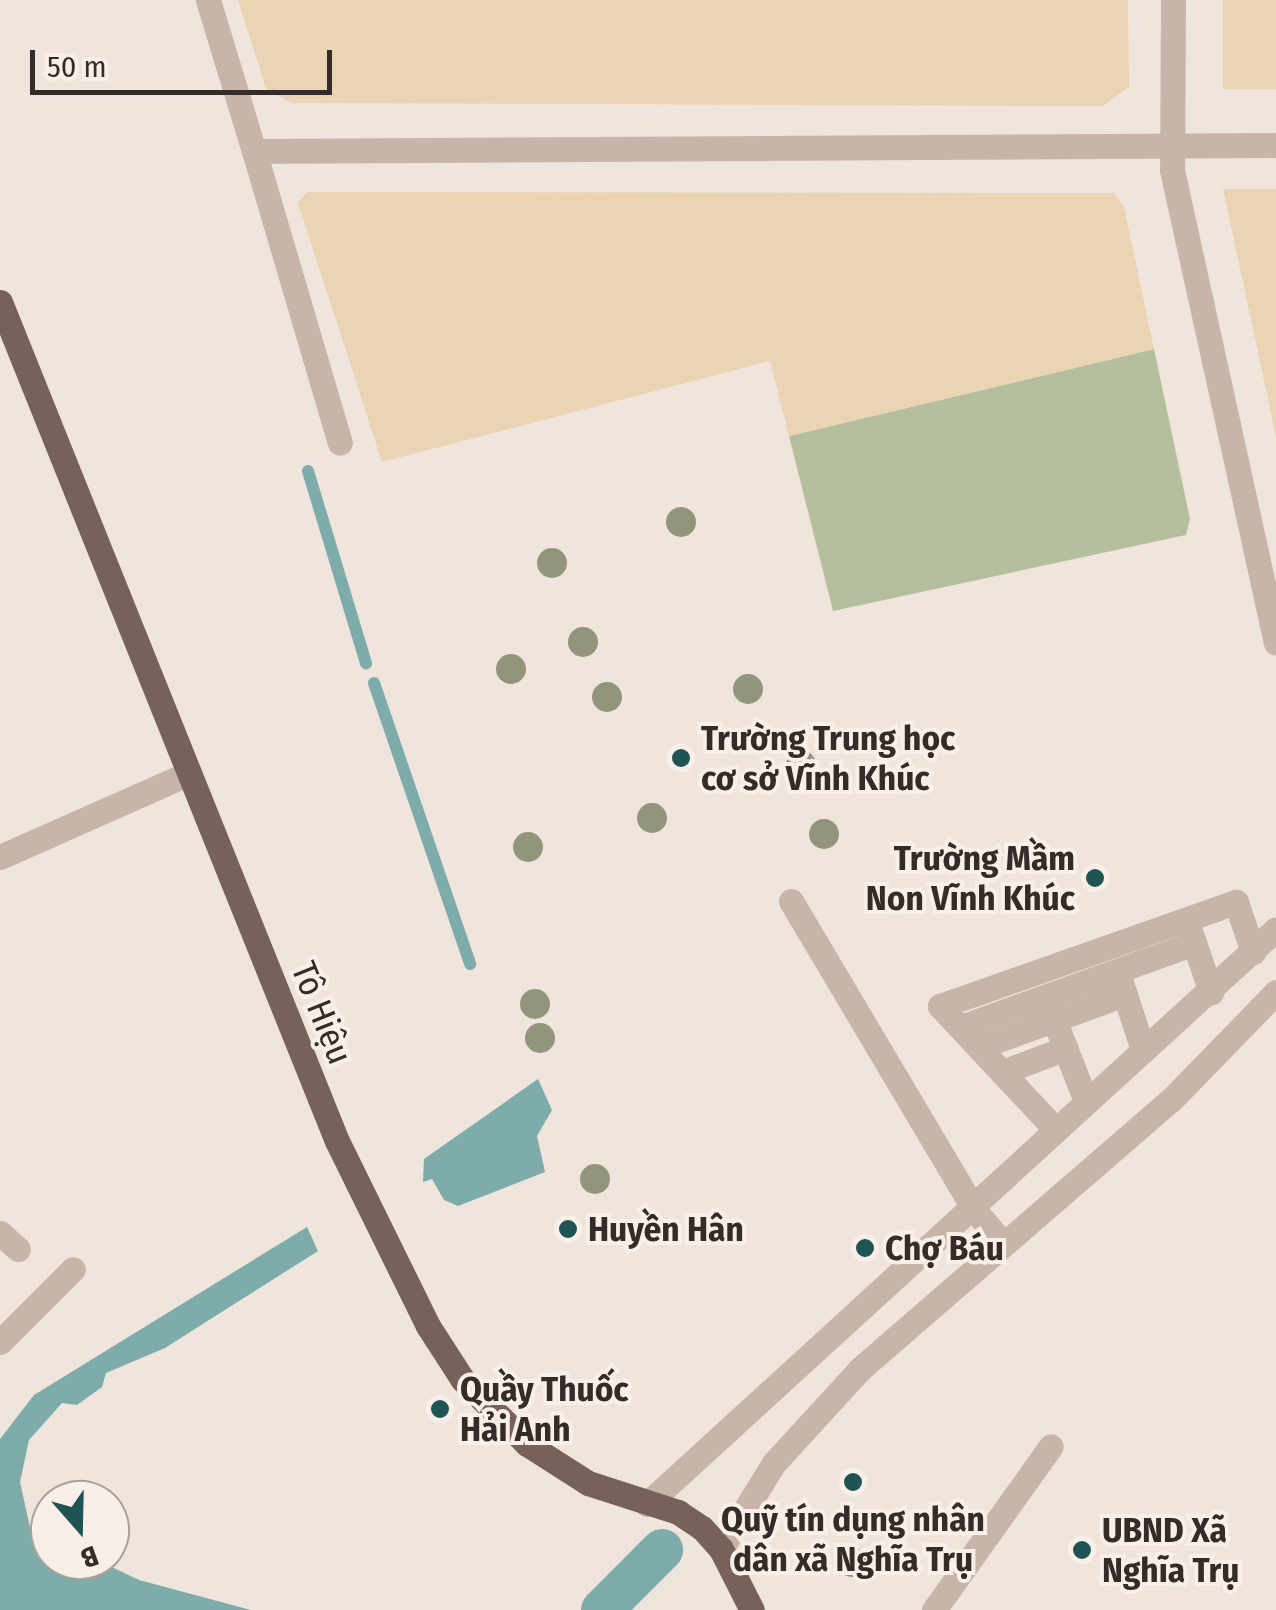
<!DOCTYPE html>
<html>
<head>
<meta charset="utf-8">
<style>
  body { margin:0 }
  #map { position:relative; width:1276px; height:1610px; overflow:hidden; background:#f0e5dc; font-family:"Fira Sans Condensed",sans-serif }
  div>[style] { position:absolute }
  .green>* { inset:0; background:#b6bf9d }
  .sand>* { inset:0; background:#ead4b4; transform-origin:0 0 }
  .water>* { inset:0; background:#7dacaa }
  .stream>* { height:12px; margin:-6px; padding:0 6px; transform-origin:6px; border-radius:6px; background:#7dacaa }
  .canal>* { height:42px; margin:-21px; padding:0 21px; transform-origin:21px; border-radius:21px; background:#7dacaa }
  .minor>* { height:25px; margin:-12.5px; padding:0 12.5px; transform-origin:12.5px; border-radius:12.5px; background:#c8b5a9 }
  .major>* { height:25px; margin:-12.5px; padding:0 12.5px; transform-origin:12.5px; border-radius:12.5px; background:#76625a }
  .trees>* { width:30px; height:30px; margin:-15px; border-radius:50%; background:#93947c }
  .dots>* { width:28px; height:28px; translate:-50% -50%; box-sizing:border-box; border:5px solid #f8f0e8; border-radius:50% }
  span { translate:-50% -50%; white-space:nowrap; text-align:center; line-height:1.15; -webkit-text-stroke:8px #f8f0e8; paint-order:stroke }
  .poi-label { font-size:35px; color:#352b28; font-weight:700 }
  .left { translate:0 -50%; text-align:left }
  .right { translate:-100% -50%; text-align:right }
  .street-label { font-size:35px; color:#352b28 }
  .north { position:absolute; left:30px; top:1480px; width:100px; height:100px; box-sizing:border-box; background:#f8f0e8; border:2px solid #aaa19b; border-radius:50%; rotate:160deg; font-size:28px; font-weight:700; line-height:40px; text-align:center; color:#352b28 }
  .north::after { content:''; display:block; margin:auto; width:35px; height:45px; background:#205454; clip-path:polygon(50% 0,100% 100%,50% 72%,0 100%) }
  .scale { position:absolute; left:30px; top:50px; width:302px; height:45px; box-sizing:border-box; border:5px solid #352b28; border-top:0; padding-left:12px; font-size:30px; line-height:35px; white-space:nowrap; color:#352b28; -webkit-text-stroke:8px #f8f0e8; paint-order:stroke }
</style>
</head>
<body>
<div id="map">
  <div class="green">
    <i style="clip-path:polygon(1154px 349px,1190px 519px,1186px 535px,833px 611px,789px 436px)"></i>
  </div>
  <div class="sand">
    <i style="clip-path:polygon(238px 0,1128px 0,1129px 87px,1103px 106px,292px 103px,266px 89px)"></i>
    <i style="left:1223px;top:0;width:53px;height:89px"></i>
    <i style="clip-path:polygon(1223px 189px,1276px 189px,1276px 437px)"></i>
    <i style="clip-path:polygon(307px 192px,1114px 193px,1124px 207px,1154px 349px,789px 436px,770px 361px,382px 462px,298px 203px)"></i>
  </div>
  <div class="water">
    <i style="clip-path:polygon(538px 1079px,552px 1110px,537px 1136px,545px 1172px,458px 1206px,444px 1200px,432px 1179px,423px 1182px,424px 1159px)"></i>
    <i style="clip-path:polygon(307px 1227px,318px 1251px,165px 1348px,106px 1373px,102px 1387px,77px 1405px,62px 1403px,29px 1440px,20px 1482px,31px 1532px,50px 1539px,50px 1560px,97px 1560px,139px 1580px,251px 1610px,0 1610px,0 1439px,34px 1395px)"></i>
  </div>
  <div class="stream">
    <i style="left:308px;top:471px;width:201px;rotate:73.2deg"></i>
    <i style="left:374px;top:683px;width:297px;rotate:71.1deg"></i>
  </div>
  <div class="canal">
    <i style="left:602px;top:1610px;width:85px;rotate:-45deg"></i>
  </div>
  <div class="minor">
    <i style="left:208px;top:0;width:158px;rotate:73.1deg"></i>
    <i style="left:254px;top:151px;width:1022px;rotate:-0.34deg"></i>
    <i style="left:1173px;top:0;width:170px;rotate:90.3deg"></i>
    <i style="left:1172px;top:170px;width:484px;rotate:77.6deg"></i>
    <i style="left:254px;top:151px;width:304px;rotate:73.6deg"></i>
    <i style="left:0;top:857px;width:205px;rotate:-23.9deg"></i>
    <i style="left:791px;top:901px;width:357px;rotate:59.3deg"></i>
    <i style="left:973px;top:1208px;width:47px;rotate:50.2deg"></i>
    <i style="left:1190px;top:931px;width:65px;rotate:71deg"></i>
    <i style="left:1120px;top:979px;width:75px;rotate:72.1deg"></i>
    <i style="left:1048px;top:1004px;width:104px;rotate:68.6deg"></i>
    <i style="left:961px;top:1027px;width:248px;rotate:-19.8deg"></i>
    <i style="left:979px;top:1047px;width:155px;rotate:-20deg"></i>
    <i style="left:1003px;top:1072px;width:67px;rotate:-20.9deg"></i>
    <i style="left:1056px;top:1130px;width:170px;rotate:-133.1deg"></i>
    <i style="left:940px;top:1006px;width:314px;rotate:-19.4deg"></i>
    <i style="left:1236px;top:902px;width:53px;rotate:71.2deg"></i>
    <i style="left:0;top:1233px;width:24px;rotate:42deg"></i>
    <i style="left:0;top:1342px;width:103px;rotate:-45deg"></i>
    <i style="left:647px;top:1504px;width:852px;rotate:-42.43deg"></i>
    <i style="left:721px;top:1549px;width:101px;rotate:-58.4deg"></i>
    <i style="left:774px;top:1463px;width:127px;rotate:-47.5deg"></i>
    <i style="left:860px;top:1369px;width:411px;rotate:-40.9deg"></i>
    <i style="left:1171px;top:1100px;width:151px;rotate:-45.8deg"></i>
    <i style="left:934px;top:1610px;width:201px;rotate:-54.5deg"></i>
  </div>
  <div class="major">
    <i style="left:0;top:302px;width:904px;rotate:68.12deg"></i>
    <i style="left:337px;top:1141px;width:206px;rotate:63.8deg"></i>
    <i style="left:428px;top:1326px;width:64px;rotate:57.1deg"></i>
    <i style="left:463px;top:1380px;width:91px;rotate:45deg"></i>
    <i style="left:527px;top:1444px;width:72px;rotate:32.6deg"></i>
    <i style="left:588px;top:1483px;width:95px;rotate:17.9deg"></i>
    <i style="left:678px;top:1512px;width:29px;rotate:34deg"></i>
    <i style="left:702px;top:1528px;width:28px;rotate:48deg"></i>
    <i style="left:721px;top:1549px;width:68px;rotate:63.1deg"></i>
  </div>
  <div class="trees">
    <i style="left:681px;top:522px"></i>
    <i style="left:552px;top:563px"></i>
    <i style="left:583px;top:642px"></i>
    <i style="left:511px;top:669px"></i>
    <i style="left:748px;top:689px"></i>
    <i style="left:607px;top:697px"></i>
    <i style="left:801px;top:765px"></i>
    <i style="left:652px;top:818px"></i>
    <i style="left:824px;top:834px"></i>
    <i style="left:528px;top:847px"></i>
    <i style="left:535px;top:1004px"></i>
    <i style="left:540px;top:1038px"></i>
    <i style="left:595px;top:1179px"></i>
    <i style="left:852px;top:1562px"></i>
  </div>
  <div class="dots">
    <i style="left:681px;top:758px;background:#205454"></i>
    <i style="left:1095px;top:878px;background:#205454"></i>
    <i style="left:568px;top:1229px;background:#205454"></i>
    <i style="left:865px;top:1248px;background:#205454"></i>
    <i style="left:440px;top:1409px;background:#205454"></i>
    <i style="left:853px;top:1482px;background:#205454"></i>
    <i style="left:1082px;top:1550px;background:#205454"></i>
  </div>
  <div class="poi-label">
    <span class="left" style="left:701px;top:758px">Trường Trung học<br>cơ sở Vĩnh Khúc</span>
    <span class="right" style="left:1075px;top:878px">Trường Mầm<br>Non Vĩnh Khúc</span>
    <span class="left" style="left:588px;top:1229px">Huyền Hân</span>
    <span class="left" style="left:885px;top:1248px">Chợ Báu</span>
    <span class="left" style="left:460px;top:1409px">Quầy Thuốc<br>Hải Anh</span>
    <span style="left:853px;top:1539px">Quỹ tín dụng nhân<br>dân xã Nghĩa Trụ</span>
    <span class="left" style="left:1102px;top:1550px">UBND Xã<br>Nghĩa Trụ</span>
  </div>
  <div class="street-label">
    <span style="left:322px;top:1013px;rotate:68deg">Tô Hiệu</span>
  </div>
  <div class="north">B</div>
  <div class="scale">50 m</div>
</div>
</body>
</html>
